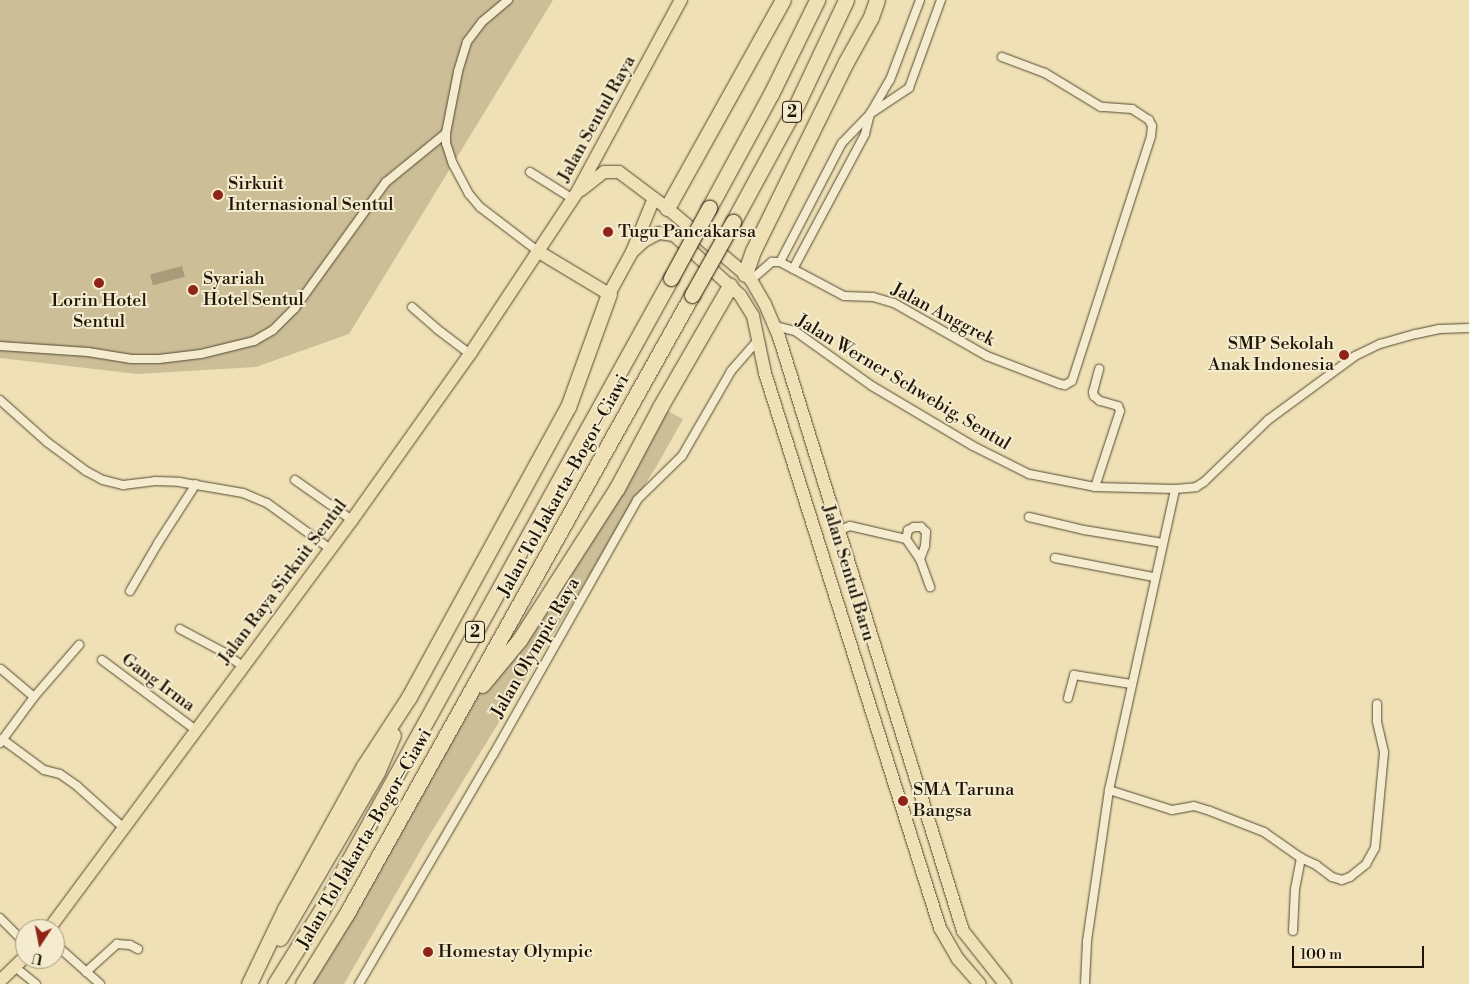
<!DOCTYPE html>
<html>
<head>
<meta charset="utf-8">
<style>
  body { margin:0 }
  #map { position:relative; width:1469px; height:984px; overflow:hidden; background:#efe1b5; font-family:"Libre Bodoni",serif }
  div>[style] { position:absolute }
  .green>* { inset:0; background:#ccbe97 }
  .water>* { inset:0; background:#a89c7a; transform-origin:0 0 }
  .roads { filter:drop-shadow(0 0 1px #534832) drop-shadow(0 0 1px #534832) }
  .minor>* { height:8px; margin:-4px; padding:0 4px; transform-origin:4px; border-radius:4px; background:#f5eccf }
  .primary>* { height:12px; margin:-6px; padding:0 6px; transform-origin:6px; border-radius:6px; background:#efe1b5 }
  .motorway>* { height:15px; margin:-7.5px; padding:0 7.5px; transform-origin:7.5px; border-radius:7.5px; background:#efe1b5 }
  .bridges { filter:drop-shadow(0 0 1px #1f1506) drop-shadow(0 0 1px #1f1506) }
  .motorway-bridge>* { height:15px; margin:-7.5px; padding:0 7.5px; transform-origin:7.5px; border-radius:7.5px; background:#efe1b5 }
  .dots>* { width:14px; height:14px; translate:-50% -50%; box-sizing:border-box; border:2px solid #f5eccf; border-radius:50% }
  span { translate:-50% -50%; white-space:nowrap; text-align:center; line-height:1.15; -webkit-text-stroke:4px #f5eccf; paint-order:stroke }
  .shield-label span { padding:1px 4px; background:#f5eccf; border:1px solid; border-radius:4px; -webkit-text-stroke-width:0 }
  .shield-label { font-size:16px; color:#1f1506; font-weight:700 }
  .street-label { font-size:18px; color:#1f1506 }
  .poi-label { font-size:18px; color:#1f1506 }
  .left { translate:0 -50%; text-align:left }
  .right { translate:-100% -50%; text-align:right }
  .north { position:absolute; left:15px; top:919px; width:50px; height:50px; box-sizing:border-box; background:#f5eccf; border:1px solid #9f967f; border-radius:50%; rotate:191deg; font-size:14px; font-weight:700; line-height:20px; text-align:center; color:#1f1506 }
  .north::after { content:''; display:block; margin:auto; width:18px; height:22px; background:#8f2418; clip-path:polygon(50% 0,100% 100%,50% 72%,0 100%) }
  .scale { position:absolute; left:1292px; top:946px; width:132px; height:22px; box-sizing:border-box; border:2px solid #1f1506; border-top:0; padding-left:6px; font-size:15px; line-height:18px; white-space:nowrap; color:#1f1506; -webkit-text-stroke:4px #f5eccf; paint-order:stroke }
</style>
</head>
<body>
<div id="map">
  <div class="green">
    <i style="clip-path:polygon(0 0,553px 0,349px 334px,256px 367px,137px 374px,0 358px)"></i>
    <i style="clip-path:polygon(660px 407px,683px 419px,659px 462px,426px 841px,344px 984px,303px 984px,458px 714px,520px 639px)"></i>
  </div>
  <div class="water">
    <i style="left:182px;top:266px;width:11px;height:33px;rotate:75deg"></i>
  </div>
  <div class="roads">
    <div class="minor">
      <i style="left:508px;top:0;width:34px;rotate:140deg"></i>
      <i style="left:482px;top:22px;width:25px;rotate:127deg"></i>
      <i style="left:467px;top:42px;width:31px;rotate:107deg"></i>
      <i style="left:458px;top:72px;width:62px;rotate:101.1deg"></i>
      <i style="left:446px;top:133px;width:10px;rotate:90deg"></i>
      <i style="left:446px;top:143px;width:22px;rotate:72deg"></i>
      <i style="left:453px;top:164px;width:34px;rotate:62deg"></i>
      <i style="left:469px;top:194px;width:17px;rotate:50deg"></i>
      <i style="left:480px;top:207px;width:74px;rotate:37.3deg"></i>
      <i style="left:530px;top:172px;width:51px;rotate:32.1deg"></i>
      <i style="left:780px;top:262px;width:134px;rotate:-62.5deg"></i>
      <i style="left:842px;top:143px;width:40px;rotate:-46deg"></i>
      <i style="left:870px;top:114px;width:47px;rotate:-33.7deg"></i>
      <i style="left:909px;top:88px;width:94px;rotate:-70deg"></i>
      <i style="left:793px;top:269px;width:153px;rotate:-61.9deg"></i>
      <i style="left:865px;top:134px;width:21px;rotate:-76deg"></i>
      <i style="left:870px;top:114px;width:39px;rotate:-60deg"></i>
      <i style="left:890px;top:80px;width:85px;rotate:-69.4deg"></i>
      <i style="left:751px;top:280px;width:28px;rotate:-41deg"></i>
      <i style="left:772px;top:262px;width:8px"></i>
      <i style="left:780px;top:262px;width:72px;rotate:28deg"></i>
      <i style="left:844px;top:296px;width:29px;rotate:2deg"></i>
      <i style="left:873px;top:297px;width:22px;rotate:16deg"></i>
      <i style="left:894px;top:303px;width:107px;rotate:29.7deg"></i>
      <i style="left:987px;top:356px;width:78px;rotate:21deg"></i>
      <i style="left:1060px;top:384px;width:5px;rotate:11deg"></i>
      <i style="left:1065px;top:385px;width:8px;rotate:-30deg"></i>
      <i style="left:1072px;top:381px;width:257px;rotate:-72.1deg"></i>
      <i style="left:1151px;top:136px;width:10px;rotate:-84deg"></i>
      <i style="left:1152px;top:126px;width:7px;rotate:-117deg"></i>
      <i style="left:1149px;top:120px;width:20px;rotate:-147deg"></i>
      <i style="left:1132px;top:109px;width:31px;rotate:-176deg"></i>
      <i style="left:1101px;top:107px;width:66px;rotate:-148.7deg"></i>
      <i style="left:1045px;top:73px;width:46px;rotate:-159.6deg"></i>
      <i style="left:412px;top:307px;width:33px;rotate:41deg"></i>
      <i style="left:437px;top:329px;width:41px;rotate:37.1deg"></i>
      <i style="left:775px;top:326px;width:21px;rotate:14deg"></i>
      <i style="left:795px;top:331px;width:95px;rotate:35.5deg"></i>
      <i style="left:872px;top:386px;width:117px;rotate:30.7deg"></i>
      <i style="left:973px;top:446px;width:63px;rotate:26.6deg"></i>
      <i style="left:1029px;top:474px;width:67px;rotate:11.1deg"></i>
      <i style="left:1095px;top:487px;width:80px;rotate:1.4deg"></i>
      <i style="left:1175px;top:489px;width:21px;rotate:-5deg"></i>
      <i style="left:1196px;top:487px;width:9px;rotate:-32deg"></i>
      <i style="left:1204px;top:482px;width:89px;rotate:-44.1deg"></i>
      <i style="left:1268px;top:420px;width:108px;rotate:-36.3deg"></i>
      <i style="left:1355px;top:356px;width:28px;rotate:-26deg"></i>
      <i style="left:1380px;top:344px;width:37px;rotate:-16deg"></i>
      <i style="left:1416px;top:334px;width:24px;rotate:-12deg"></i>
      <i style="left:1439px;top:329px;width:30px;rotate:-2deg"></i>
      <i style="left:0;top:346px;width:88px;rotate:3.9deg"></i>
      <i style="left:88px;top:352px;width:44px;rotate:9.2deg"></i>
      <i style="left:131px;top:359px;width:28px"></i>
      <i style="left:159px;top:359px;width:42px;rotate:-6.8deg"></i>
      <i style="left:201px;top:354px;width:55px;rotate:-13.8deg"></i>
      <i style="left:254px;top:341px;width:22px;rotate:-30deg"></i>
      <i style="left:273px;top:330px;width:31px;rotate:-45deg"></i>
      <i style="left:295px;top:308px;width:155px;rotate:-54.2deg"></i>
      <i style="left:386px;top:182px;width:77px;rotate:-39.2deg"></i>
      <i style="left:0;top:400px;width:63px;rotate:41.8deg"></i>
      <i style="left:47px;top:442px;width:49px;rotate:36.6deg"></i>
      <i style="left:86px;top:471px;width:19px;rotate:28deg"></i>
      <i style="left:103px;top:480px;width:21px;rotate:14deg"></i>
      <i style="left:123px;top:485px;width:32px;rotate:-7deg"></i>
      <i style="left:155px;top:481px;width:24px;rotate:2deg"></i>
      <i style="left:179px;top:482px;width:65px;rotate:9.8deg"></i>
      <i style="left:243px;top:493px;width:26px;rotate:23deg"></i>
      <i style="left:267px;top:503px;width:77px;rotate:36deg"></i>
      <i style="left:295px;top:480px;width:70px;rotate:35.1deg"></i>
      <i style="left:1095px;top:487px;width:80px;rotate:-71.8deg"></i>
      <i style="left:1120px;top:411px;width:5px;rotate:-112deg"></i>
      <i style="left:1118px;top:406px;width:19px;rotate:-164deg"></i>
      <i style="left:1100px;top:401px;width:8px;rotate:-140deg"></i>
      <i style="left:1094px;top:396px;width:4px;rotate:-104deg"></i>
      <i style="left:1093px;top:392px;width:24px;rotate:-75deg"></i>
      <i style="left:1029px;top:517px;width:57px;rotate:13.3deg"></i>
      <i style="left:1084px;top:530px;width:80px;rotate:9.3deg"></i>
      <i style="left:837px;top:531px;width:14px;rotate:-21deg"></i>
      <i style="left:850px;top:526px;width:57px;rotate:13.1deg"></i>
      <i style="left:906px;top:539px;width:24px;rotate:55deg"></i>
      <i style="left:920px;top:559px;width:30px;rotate:70deg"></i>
      <i style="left:906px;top:539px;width:9px;rotate:-77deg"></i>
      <i style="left:908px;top:530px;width:7px;rotate:-27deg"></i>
      <i style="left:914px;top:527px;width:7px"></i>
      <i style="left:921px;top:527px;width:7px;rotate:45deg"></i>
      <i style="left:926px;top:532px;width:14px;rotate:94deg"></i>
      <i style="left:925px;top:546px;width:14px;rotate:111deg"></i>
      <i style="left:1055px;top:558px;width:101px;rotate:10.9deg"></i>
      <i style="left:130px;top:591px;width:56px;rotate:-59.7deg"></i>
      <i style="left:158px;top:543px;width:70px;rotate:-57.2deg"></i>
      <i style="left:180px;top:629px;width:49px;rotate:28.1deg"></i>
      <i style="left:223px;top:652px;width:24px;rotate:36deg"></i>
      <i style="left:102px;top:660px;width:117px;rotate:36.7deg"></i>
      <i style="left:1px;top:669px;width:43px;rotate:40.3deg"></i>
      <i style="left:1068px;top:698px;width:24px;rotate:-75deg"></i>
      <i style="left:1074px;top:675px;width:58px;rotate:9deg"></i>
      <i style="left:2px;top:739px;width:52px;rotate:36.4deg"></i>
      <i style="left:44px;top:770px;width:16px;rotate:14deg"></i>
      <i style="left:60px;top:774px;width:21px;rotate:35deg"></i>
      <i style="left:77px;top:786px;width:64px;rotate:41.9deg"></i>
      <i style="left:0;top:743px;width:57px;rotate:-53.5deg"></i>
      <i style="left:34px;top:697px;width:69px;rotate:-49.1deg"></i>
      <i style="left:1109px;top:790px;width:66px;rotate:17.6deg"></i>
      <i style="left:1172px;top:810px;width:22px;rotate:-10deg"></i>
      <i style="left:1194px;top:806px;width:17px;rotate:17deg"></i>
      <i style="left:1210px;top:811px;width:58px;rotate:21.3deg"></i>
      <i style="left:1264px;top:832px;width:45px;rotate:35.1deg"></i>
      <i style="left:1301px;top:858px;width:17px;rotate:25deg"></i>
      <i style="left:1316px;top:865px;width:20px;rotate:37deg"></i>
      <i style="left:1332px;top:877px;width:10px;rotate:17deg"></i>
      <i style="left:1342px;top:880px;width:9px;rotate:-21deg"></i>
      <i style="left:1350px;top:877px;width:21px;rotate:-39deg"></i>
      <i style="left:1366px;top:864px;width:18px;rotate:-61deg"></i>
      <i style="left:1375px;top:848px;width:96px;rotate:-84.6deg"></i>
      <i style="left:1384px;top:752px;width:32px;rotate:-103deg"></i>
      <i style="left:1377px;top:721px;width:17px;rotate:-90deg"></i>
      <i style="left:0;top:918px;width:35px;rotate:45deg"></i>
      <i style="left:1293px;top:931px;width:42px;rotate:-87.3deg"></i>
      <i style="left:1295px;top:889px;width:32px;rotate:-79deg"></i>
      <i style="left:55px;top:944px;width:60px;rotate:41.6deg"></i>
      <i style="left:15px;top:967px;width:27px;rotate:39deg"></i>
      <i style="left:86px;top:972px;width:42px;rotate:-42.1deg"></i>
      <i style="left:117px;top:944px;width:13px;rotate:4deg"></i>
      <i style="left:130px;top:945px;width:9px;rotate:27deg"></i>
      <i style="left:359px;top:984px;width:265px;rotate:-59.7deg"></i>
      <i style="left:493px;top:755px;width:293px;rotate:-60.5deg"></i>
      <i style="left:637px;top:500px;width:63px;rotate:-44.4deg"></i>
      <i style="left:682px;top:456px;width:98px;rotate:-60deg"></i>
      <i style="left:731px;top:371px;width:41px;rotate:-48.9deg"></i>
      <i style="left:1085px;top:984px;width:43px;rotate:-87.3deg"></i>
      <i style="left:1087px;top:941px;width:153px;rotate:-81.7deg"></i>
      <i style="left:1109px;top:790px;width:308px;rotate:-77.6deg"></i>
    </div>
    <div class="primary">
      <i style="left:581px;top:190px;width:29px;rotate:-38deg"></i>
      <i style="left:604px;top:172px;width:15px"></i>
      <i style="left:619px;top:172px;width:60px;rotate:36.9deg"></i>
      <i style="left:667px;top:208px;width:102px;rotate:40.2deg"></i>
      <i style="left:745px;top:274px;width:8px;rotate:45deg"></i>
      <i style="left:751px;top:280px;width:28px;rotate:60deg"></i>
      <i style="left:765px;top:304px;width:36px;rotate:67deg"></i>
      <i style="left:779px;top:337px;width:622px;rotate:72.79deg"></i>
      <i style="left:963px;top:931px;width:68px;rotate:51.6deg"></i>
      <i style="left:539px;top:252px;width:82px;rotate:31deg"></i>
      <i style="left:609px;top:294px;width:48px;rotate:-61.3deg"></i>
      <i style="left:632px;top:252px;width:58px;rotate:-67.8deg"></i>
      <i style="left:632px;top:252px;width:16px;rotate:-43deg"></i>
      <i style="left:644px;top:241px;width:17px;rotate:-28deg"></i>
      <i style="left:659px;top:233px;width:15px;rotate:8deg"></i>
      <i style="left:674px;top:235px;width:89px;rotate:42.3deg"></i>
      <i style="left:740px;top:295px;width:25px;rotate:58deg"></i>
      <i style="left:753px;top:316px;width:58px;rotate:78.1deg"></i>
      <i style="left:765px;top:373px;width:582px;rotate:72.5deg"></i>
      <i style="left:940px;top:928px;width:36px;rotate:60deg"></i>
      <i style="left:958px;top:959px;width:33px;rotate:49deg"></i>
      <i style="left:49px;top:929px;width:509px;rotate:-53.47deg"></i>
      <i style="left:352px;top:520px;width:204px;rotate:-54.6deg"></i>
      <i style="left:470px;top:354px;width:192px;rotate:-56.5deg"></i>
      <i style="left:576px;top:194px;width:221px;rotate:-61.6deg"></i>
      <i style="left:0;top:981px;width:35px;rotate:-44deg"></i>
    </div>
    <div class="motorway">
      <i style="left:667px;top:208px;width:238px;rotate:-60.9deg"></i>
      <i style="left:709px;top:208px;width:130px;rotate:-61.5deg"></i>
      <i style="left:771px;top:94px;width:105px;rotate:-63.9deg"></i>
      <i style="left:733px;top:222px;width:134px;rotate:-61.5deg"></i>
      <i style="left:797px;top:104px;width:115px;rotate:-64.8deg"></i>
      <i style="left:745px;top:274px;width:24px;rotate:-71deg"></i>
      <i style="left:753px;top:251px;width:211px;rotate:-63.8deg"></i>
      <i style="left:846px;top:62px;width:51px;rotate:-60.9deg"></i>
      <i style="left:871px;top:17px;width:18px;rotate:-71deg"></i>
      <i style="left:482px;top:685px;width:60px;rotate:-50.4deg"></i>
      <i style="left:520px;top:639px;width:179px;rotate:-57.3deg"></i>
      <i style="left:617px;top:488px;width:92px;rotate:-62deg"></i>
      <i style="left:660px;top:407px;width:140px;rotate:-60deg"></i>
      <i style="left:280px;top:938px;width:192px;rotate:-59.7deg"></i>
      <i style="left:377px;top:772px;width:40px;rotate:-66.6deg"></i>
      <i style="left:249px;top:984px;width:83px;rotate:-64.4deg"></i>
      <i style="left:285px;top:909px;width:163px;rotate:-61.1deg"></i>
      <i style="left:364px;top:766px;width:82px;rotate:-56.9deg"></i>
      <i style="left:409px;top:697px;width:331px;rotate:-61.3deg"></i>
      <i style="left:568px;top:407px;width:120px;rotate:-70.1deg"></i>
      <i style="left:275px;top:984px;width:89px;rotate:-57.9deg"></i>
      <i style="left:322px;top:909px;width:721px;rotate:-61.05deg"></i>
      <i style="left:303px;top:984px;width:84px;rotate:-58.2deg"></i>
      <i style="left:347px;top:913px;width:708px;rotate:-60.83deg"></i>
    </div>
  </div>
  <div class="bridges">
    <div class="motorway-bridge">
      <i style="left:671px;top:278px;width:80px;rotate:-61.5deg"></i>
      <i style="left:692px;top:295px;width:84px;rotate:-60.7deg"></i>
    </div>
  </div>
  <div class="dots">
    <i style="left:218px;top:195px;background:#8f2418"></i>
    <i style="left:608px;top:232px;background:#8f2418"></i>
    <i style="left:99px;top:283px;background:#8f2418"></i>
    <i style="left:193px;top:290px;background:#8f2418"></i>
    <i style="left:1344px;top:355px;background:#8f2418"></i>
    <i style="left:903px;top:801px;background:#8f2418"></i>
    <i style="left:428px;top:952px;background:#8f2418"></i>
  </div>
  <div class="shield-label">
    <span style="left:792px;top:112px">2</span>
    <span style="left:475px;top:632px">2</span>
  </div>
  <div class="street-label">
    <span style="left:597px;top:119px;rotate:-61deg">Jalan Sentul Raya</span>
    <span style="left:943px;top:315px;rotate:28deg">Jalan Anggrek</span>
    <span style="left:903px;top:383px;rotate:31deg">Jalan Werner Schwebig, Sentul</span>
    <span style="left:564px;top:486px;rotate:-61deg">Jalan Tol Jakarta–Bogor–Ciawi</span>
    <span style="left:848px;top:573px;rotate:73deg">Jalan Sentul Baru</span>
    <span style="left:283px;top:582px;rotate:-53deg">Jalan Raya Sirkuit Sentul</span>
    <span style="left:536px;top:648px;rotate:-60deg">Jalan Olympic Raya</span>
    <span style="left:158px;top:683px;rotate:36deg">Gang Irma</span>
    <span style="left:365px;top:839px;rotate:-60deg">Jalan Tol Jakarta–Bogor–Ciawi</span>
  </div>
  <div class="poi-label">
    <span class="left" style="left:228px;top:195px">Sirkuit<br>Internasional Sentul</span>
    <span class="left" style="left:618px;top:232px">Tugu Pancakarsa</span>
    <span class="left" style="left:203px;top:290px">Syariah<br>Hotel Sentul</span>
    <span style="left:99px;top:312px">Lorin Hotel<br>Sentul</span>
    <span class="right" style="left:1334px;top:355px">SMP Sekolah<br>Anak Indonesia</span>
    <span class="left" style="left:913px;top:801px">SMA Taruna<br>Bangsa</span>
    <span class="left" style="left:438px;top:952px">Homestay Olympic</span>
  </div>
  <div class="north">U</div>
  <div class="scale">100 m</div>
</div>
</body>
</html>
